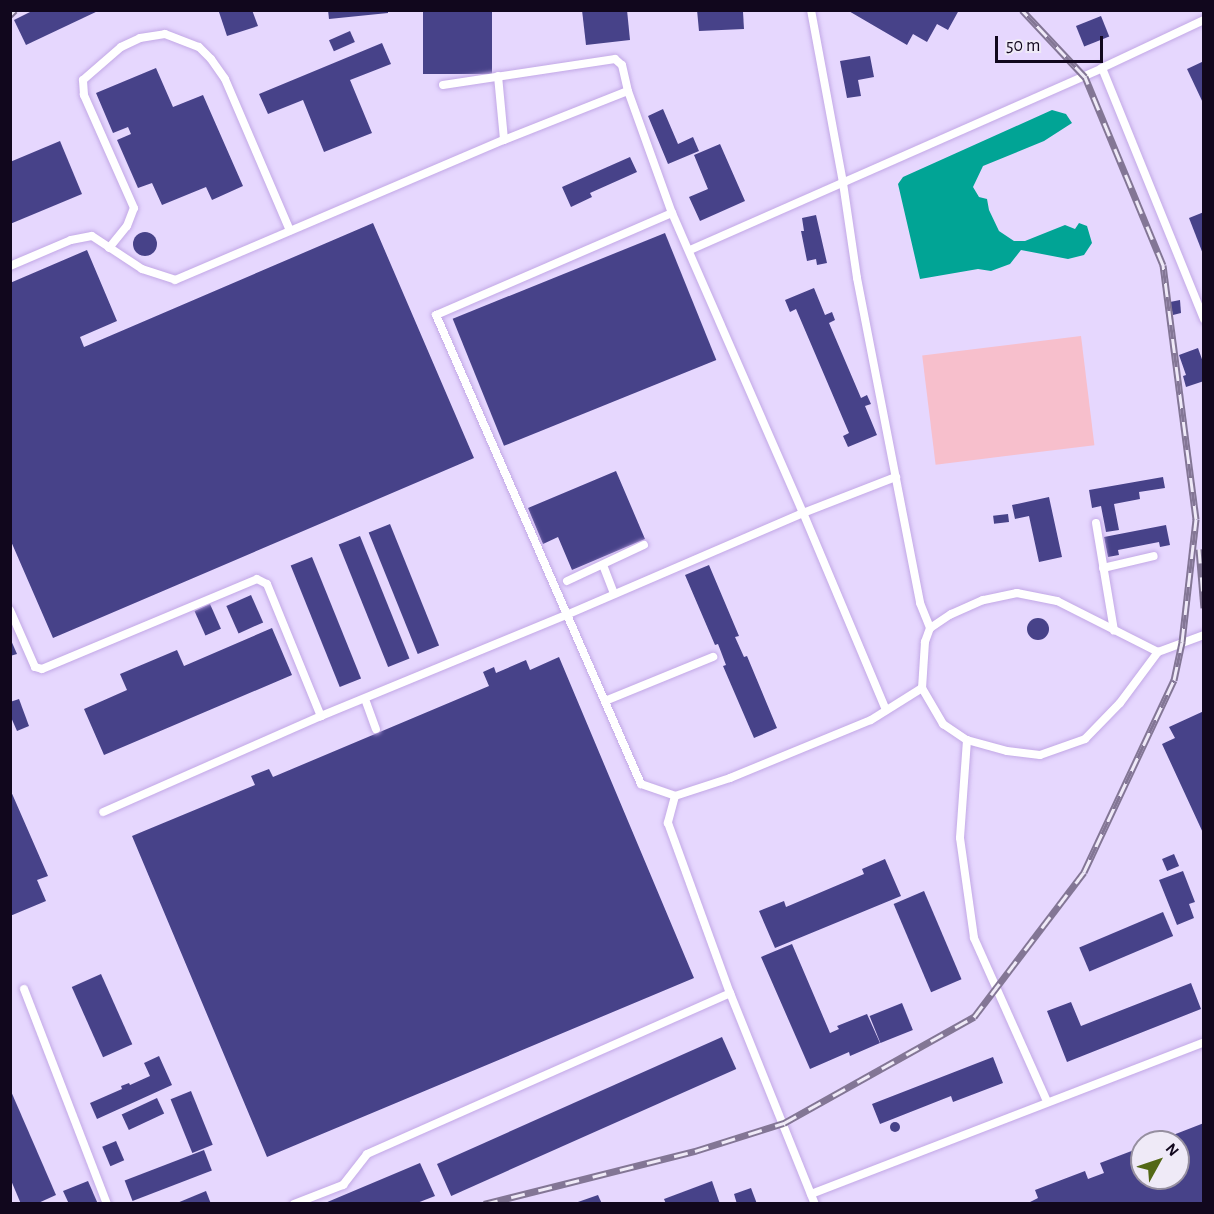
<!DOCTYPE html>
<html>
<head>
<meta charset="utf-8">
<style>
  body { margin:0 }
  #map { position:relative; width:1214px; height:1214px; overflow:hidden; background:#e6d7fe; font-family:"Alegreya Sans",sans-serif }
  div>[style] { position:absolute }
  .green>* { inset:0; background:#f7bfcc; transform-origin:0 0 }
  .water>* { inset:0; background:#01a495 }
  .building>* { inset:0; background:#474289; transform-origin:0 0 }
  .round { border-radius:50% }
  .roads { filter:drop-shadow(0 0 2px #c2a8e6) drop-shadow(0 0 2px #c2a8e6) }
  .service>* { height:8px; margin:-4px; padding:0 4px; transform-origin:4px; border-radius:4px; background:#fff }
  .rail>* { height:7px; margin-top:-3.5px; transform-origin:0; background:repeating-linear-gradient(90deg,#efeaf7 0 14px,#837695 0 28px); box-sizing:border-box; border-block:2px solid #837695 }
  span { translate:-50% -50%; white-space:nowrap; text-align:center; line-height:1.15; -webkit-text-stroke:6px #efeaf7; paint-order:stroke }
  .frame { position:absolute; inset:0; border:12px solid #11071d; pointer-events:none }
  .north { position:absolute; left:1130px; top:1130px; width:60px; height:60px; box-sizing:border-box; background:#efeaf7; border:2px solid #968fa0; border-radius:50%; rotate:50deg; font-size:16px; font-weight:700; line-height:24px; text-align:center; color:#11071d }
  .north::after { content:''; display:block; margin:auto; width:21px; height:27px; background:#536816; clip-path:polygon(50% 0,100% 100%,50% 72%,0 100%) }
  .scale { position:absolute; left:995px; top:36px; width:108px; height:27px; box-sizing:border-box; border:3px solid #11071d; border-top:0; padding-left:8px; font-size:18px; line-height:21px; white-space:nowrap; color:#11071d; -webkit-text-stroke:4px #efeaf7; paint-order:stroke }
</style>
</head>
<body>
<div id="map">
  <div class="green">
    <i style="left:1081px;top:336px;width:110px;height:160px;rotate:83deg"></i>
  </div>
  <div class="water">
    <i style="clip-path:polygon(1052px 110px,1066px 114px,1072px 123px,1044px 141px,983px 166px,973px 187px,979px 197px,987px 199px,989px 210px,999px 231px,1014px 241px,1025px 241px,1065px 225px,1075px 229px,1079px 223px,1087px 226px,1092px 243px,1084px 255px,1068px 259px,1021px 250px,1010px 264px,991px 271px,978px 269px,920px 279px,898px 184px,903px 177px)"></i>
  </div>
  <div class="building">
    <i style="clip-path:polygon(34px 10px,100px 10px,26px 45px,14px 20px)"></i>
    <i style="clip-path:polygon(222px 10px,252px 10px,258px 26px,227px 36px,219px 12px)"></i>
    <i style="clip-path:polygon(328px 10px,388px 10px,388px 13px,329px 19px)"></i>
    <i style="left:423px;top:10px;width:69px;height:64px"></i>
    <i style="clip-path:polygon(582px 10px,627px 10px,630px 40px,586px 45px)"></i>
    <i style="clip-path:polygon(697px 10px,743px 12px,744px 29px,699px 31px)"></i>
    <i style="clip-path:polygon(847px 10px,959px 10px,948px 30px,937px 24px,927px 42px,913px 34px,907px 45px)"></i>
    <i style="left:1101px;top:16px;width:22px;height:27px;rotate:68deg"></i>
    <i style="left:350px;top:31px;width:12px;height:23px;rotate:66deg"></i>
    <i style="clip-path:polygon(382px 43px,391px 64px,350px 80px,372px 133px,324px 152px,303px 100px,268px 114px,259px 94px)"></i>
    <i style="clip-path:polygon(870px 56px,874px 77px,858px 80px,861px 96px,847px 98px,840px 61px)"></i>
    <i style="clip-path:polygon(1204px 61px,1204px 105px,1187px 69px)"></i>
    <i style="clip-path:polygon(156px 68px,173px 107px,203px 95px,243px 186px,212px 200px,206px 187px,162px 205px,152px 183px,138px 188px,117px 140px,131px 134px,128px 127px,113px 133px,96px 93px)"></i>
    <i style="clip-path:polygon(663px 109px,678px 144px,693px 137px,699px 151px,668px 164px,648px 116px)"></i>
    <i style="clip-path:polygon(60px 141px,82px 194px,10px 224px,10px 162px)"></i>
    <i style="clip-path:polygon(720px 144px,745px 201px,700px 221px,689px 197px,708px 189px,694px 155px)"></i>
    <i style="clip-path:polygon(630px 157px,637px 172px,590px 193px,592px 197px,571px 207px,562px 187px)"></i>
    <i style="clip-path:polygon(1204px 212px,1204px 254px,1203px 254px,1189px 218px)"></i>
    <i style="clip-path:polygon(816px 215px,827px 263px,817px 265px,816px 259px,807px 261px,801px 231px,804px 231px,802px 218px)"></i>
    <i style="clip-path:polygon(373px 223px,474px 458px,53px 638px,10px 539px,10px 283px,87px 250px,117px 321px,80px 337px,84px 347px)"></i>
    <i class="round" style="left:133px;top:232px;width:24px;height:24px"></i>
    <i style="left:665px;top:233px;width:137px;height:229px;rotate:68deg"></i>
    <i style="clip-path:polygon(814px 288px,825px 315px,832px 312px,835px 320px,829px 323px,861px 398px,867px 395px,871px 404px,865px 406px,877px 435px,848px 447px,843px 436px,849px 433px,796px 309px,790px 312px,785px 300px)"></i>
    <i style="clip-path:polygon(1180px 300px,1181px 313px,1173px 315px,1170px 302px)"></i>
    <i style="clip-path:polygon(1198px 348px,1204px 365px,1204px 381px,1186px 387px,1183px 376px,1186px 375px,1179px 355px)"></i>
    <i style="clip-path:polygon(616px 471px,645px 539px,572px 570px,558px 537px,543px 544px,528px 508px)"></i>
    <i style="clip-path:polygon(1163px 477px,1165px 488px,1139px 492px,1140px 499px,1114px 504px,1119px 530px,1106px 532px,1101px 506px,1092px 508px,1089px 490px)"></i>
    <i style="clip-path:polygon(1049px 497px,1062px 557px,1039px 562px,1029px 516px,1015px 519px,1012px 505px)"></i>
    <i style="left:1008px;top:514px;width:8px;height:15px;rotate:83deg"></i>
    <i style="left:390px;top:524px;width:131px;height:23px;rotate:68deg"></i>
    <i style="clip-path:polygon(1166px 525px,1170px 545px,1160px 547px,1159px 542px,1118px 550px,1119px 555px,1108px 557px,1104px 537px)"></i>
    <i style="left:360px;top:536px;width:132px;height:23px;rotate:68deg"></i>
    <i style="left:312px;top:557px;width:131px;height:23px;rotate:68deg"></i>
    <i style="clip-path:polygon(709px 565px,739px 636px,735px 637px,744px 657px,747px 656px,777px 728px,754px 738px,723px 666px,726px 665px,718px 644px,715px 645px,685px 575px)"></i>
    <i style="left:251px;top:595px;width:30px;height:27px;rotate:66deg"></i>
    <i style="left:210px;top:604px;width:27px;height:17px;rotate:66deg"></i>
    <i class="round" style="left:1027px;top:618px;width:22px;height:22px"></i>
    <i style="clip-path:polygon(272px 628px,292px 675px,104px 755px,84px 709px,127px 690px,120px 674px,177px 650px,184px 666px)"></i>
    <i style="clip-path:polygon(10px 638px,17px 654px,10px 656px)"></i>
    <i style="clip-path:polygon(559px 657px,694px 978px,267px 1157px,132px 836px,255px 785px,251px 776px,269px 769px,273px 777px,489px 686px,483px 672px,494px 667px,496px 673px,526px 660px,530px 670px)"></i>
    <i style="clip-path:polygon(19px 699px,29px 726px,17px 731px,10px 715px,10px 702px)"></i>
    <i style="clip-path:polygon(1204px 711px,1204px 835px,1162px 744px,1175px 738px,1169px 727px)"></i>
    <i style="clip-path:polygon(10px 789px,48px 876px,37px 880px,46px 901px,10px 916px)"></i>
    <i style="left:1174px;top:854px;width:13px;height:13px;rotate:67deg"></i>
    <i style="clip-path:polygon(885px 859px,901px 896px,775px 948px,759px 911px,784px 901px,786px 907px,864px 874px,862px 869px)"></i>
    <i style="clip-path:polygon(1183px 871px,1195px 902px,1189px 904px,1194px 918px,1177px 925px,1159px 880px)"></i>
    <i style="left:924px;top:891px;width:96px;height:33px;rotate:67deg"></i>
    <i style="left:1163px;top:912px;width:26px;height:91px;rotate:67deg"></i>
    <i style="clip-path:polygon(792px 944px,830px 1033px,839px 1029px,837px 1026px,867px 1014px,880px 1043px,850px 1056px,849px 1052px,810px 1069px,761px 957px)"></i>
    <i style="left:101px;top:974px;width:77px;height:32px;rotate:66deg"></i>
    <i style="clip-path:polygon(1191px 983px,1201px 1009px,1067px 1062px,1047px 1011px,1071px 1002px,1081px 1026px)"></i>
    <i style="left:902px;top:1003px;width:29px;height:35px;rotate:68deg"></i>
    <i style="left:722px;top:1037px;width:35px;height:312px;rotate:66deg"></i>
    <i style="clip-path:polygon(159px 1056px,172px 1085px,97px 1119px,90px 1103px,122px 1089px,121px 1086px,129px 1083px,130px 1085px,150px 1076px,144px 1063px)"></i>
    <i style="clip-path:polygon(993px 1057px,1003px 1083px,953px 1102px,951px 1096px,880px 1124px,872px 1104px)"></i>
    <i style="clip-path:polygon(10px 1089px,56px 1195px,36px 1204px,21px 1204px,10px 1178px)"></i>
    <i style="left:191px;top:1091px;width:58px;height:22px;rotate:68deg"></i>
    <i style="left:157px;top:1098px;width:17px;height:39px;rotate:65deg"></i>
    <i class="round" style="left:890px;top:1122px;width:10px;height:10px"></i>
    <i style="clip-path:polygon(1204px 1123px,1204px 1204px,1026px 1204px,1038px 1198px,1035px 1190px,1085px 1171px,1088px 1179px,1104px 1173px,1100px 1163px,1142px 1147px,1142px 1178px,1178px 1178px,1178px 1142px,1155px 1142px)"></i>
    <i style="left:116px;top:1141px;width:21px;height:15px;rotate:67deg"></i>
    <i style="left:204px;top:1150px;width:22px;height:85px;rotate:69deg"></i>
    <i style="clip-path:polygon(420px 1163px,435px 1196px,417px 1203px,325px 1203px)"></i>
    <i style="clip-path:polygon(88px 1181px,98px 1204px,69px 1204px,63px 1191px)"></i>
    <i style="clip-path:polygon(712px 1181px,720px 1204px,666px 1204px,664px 1199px)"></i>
    <i style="clip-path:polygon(751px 1188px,757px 1204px,737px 1204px,734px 1194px)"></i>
    <i style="clip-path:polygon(206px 1191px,211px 1204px,177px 1204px,177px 1203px)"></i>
    <i style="clip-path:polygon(598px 1195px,602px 1204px,575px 1204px,575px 1203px)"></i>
  </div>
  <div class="roads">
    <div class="service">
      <i style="left:811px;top:10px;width:176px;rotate:79.5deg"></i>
      <i style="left:843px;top:183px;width:96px;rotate:81.6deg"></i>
      <i style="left:857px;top:278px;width:331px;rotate:79deg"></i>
      <i style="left:920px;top:603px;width:27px;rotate:68deg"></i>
      <i style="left:1102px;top:68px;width:113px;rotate:-25.2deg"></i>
      <i style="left:498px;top:76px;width:64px;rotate:84.6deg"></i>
      <i style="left:443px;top:85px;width:174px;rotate:-8.6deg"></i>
      <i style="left:615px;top:59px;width:9px;rotate:41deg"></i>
      <i style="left:622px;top:65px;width:27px;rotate:77deg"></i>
      <i style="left:672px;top:213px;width:257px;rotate:156.6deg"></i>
      <i style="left:436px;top:315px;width:512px;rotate:66.39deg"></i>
      <i style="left:641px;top:784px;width:36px;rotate:19deg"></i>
      <i style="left:675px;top:796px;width:58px;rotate:-18.1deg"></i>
      <i style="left:730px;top:778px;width:152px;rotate:-22.4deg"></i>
      <i style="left:871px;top:720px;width:60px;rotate:-32.1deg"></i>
      <i style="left:109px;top:248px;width:28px;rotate:-51deg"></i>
      <i style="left:127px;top:226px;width:19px;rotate:-69deg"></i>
      <i style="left:134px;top:208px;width:124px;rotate:-113.9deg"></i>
      <i style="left:84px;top:95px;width:15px;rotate:-94deg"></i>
      <i style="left:83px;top:80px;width:50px;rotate:-41deg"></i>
      <i style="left:121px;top:47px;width:21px;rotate:-25deg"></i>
      <i style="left:140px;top:38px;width:25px;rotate:-9deg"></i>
      <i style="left:165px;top:34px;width:36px;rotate:21deg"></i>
      <i style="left:199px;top:47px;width:17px;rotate:45deg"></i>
      <i style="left:211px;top:59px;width:24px;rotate:55deg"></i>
      <i style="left:225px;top:79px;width:165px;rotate:66.8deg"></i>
      <i style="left:690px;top:250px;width:450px;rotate:-23.8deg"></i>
      <i style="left:1102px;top:68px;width:271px;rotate:67.9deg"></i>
      <i style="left:10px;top:266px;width:66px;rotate:-23.1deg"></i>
      <i style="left:71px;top:240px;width:21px;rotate:-11deg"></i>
      <i style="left:92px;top:236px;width:60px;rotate:33.4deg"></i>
      <i style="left:142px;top:269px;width:35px;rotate:18deg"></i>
      <i style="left:175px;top:280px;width:358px;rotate:-23.1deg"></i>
      <i style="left:504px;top:140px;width:133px;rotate:-21.6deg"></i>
      <i style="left:628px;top:91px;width:130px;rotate:70.2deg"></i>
      <i style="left:672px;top:213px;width:327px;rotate:66.4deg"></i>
      <i style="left:803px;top:513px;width:258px;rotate:156.7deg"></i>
      <i style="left:566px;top:615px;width:265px;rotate:157.6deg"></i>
      <i style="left:321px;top:716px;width:238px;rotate:156.2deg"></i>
      <i style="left:1096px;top:523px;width:109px;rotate:80.5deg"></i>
      <i style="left:603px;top:565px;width:31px;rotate:69deg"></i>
      <i style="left:1103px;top:568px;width:52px;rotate:-13.2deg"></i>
      <i style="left:567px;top:581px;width:85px;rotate:-25.1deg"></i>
      <i style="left:10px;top:610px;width:62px;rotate:66.3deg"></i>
      <i style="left:35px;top:667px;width:7px;rotate:16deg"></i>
      <i style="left:42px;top:669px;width:233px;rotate:-22.7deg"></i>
      <i style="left:257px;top:579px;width:11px;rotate:27deg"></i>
      <i style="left:267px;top:584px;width:143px;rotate:67.8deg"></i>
      <i style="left:1158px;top:652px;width:113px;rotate:-153.2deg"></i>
      <i style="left:1057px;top:601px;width:41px;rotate:-168.7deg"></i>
      <i style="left:1017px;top:593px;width:35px;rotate:168deg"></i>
      <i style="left:983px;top:600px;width:35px;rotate:156deg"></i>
      <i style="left:951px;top:614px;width:25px;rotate:146deg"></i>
      <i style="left:930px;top:628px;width:15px;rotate:110deg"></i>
      <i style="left:925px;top:642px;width:46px;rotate:93.7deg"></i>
      <i style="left:922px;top:688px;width:42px;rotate:59.7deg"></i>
      <i style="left:943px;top:724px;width:29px;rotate:34deg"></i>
      <i style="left:967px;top:740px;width:41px;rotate:15.4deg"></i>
      <i style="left:1007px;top:751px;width:33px;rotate:7deg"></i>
      <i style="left:1040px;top:755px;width:48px;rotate:-19.6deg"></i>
      <i style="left:1085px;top:739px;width:50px;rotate:-45.8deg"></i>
      <i style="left:1120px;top:703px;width:64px;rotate:-53.3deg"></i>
      <i style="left:1158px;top:652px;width:49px;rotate:-20.3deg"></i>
      <i style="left:365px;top:699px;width:32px;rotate:70deg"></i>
      <i style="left:605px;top:701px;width:117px;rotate:-22.2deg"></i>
      <i style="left:886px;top:710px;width:214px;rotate:-112.8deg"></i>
      <i style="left:803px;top:513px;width:100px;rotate:-21.2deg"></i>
      <i style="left:967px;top:740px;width:98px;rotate:94.1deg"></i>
      <i style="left:960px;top:838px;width:101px;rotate:82deg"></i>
      <i style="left:974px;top:938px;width:179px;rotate:65.9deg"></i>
      <i style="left:675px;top:796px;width:28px;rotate:105deg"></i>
      <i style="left:668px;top:823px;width:181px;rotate:70deg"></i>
      <i style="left:730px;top:993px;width:227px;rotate:68.1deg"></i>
      <i style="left:24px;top:989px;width:230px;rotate:68.9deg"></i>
      <i style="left:811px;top:1194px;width:421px;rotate:-21.1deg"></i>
      <i style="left:294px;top:1204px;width:53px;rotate:-21.2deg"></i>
      <i style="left:343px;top:1185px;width:39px;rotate:-52deg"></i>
      <i style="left:367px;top:1154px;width:397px;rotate:-23.9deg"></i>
    </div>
  </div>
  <div class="rail">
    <i style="left:10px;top:15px;width:7px;rotate:-45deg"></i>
    <i style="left:1199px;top:549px;width:59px;rotate:85.2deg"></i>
    <i style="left:484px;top:1204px;width:218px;rotate:-14.1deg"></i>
    <i style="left:695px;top:1151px;width:93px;rotate:-17.5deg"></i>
    <i style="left:784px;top:1123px;width:218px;rotate:-29.2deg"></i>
    <i style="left:974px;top:1017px;width:182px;rotate:-52.8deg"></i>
    <i style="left:1084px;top:872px;width:212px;rotate:-64.9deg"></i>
    <i style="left:1174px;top:680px;width:39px;rotate:-78deg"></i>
    <i style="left:1182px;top:642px;width:124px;rotate:-83.5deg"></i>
    <i style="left:1196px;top:519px;width:256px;rotate:-97.4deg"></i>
    <i style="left:1163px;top:265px;width:204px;rotate:-112.5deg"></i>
    <i style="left:1085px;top:77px;width:92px;rotate:-133.2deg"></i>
  </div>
  <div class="frame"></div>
  <div class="north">N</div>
  <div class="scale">50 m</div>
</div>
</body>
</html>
